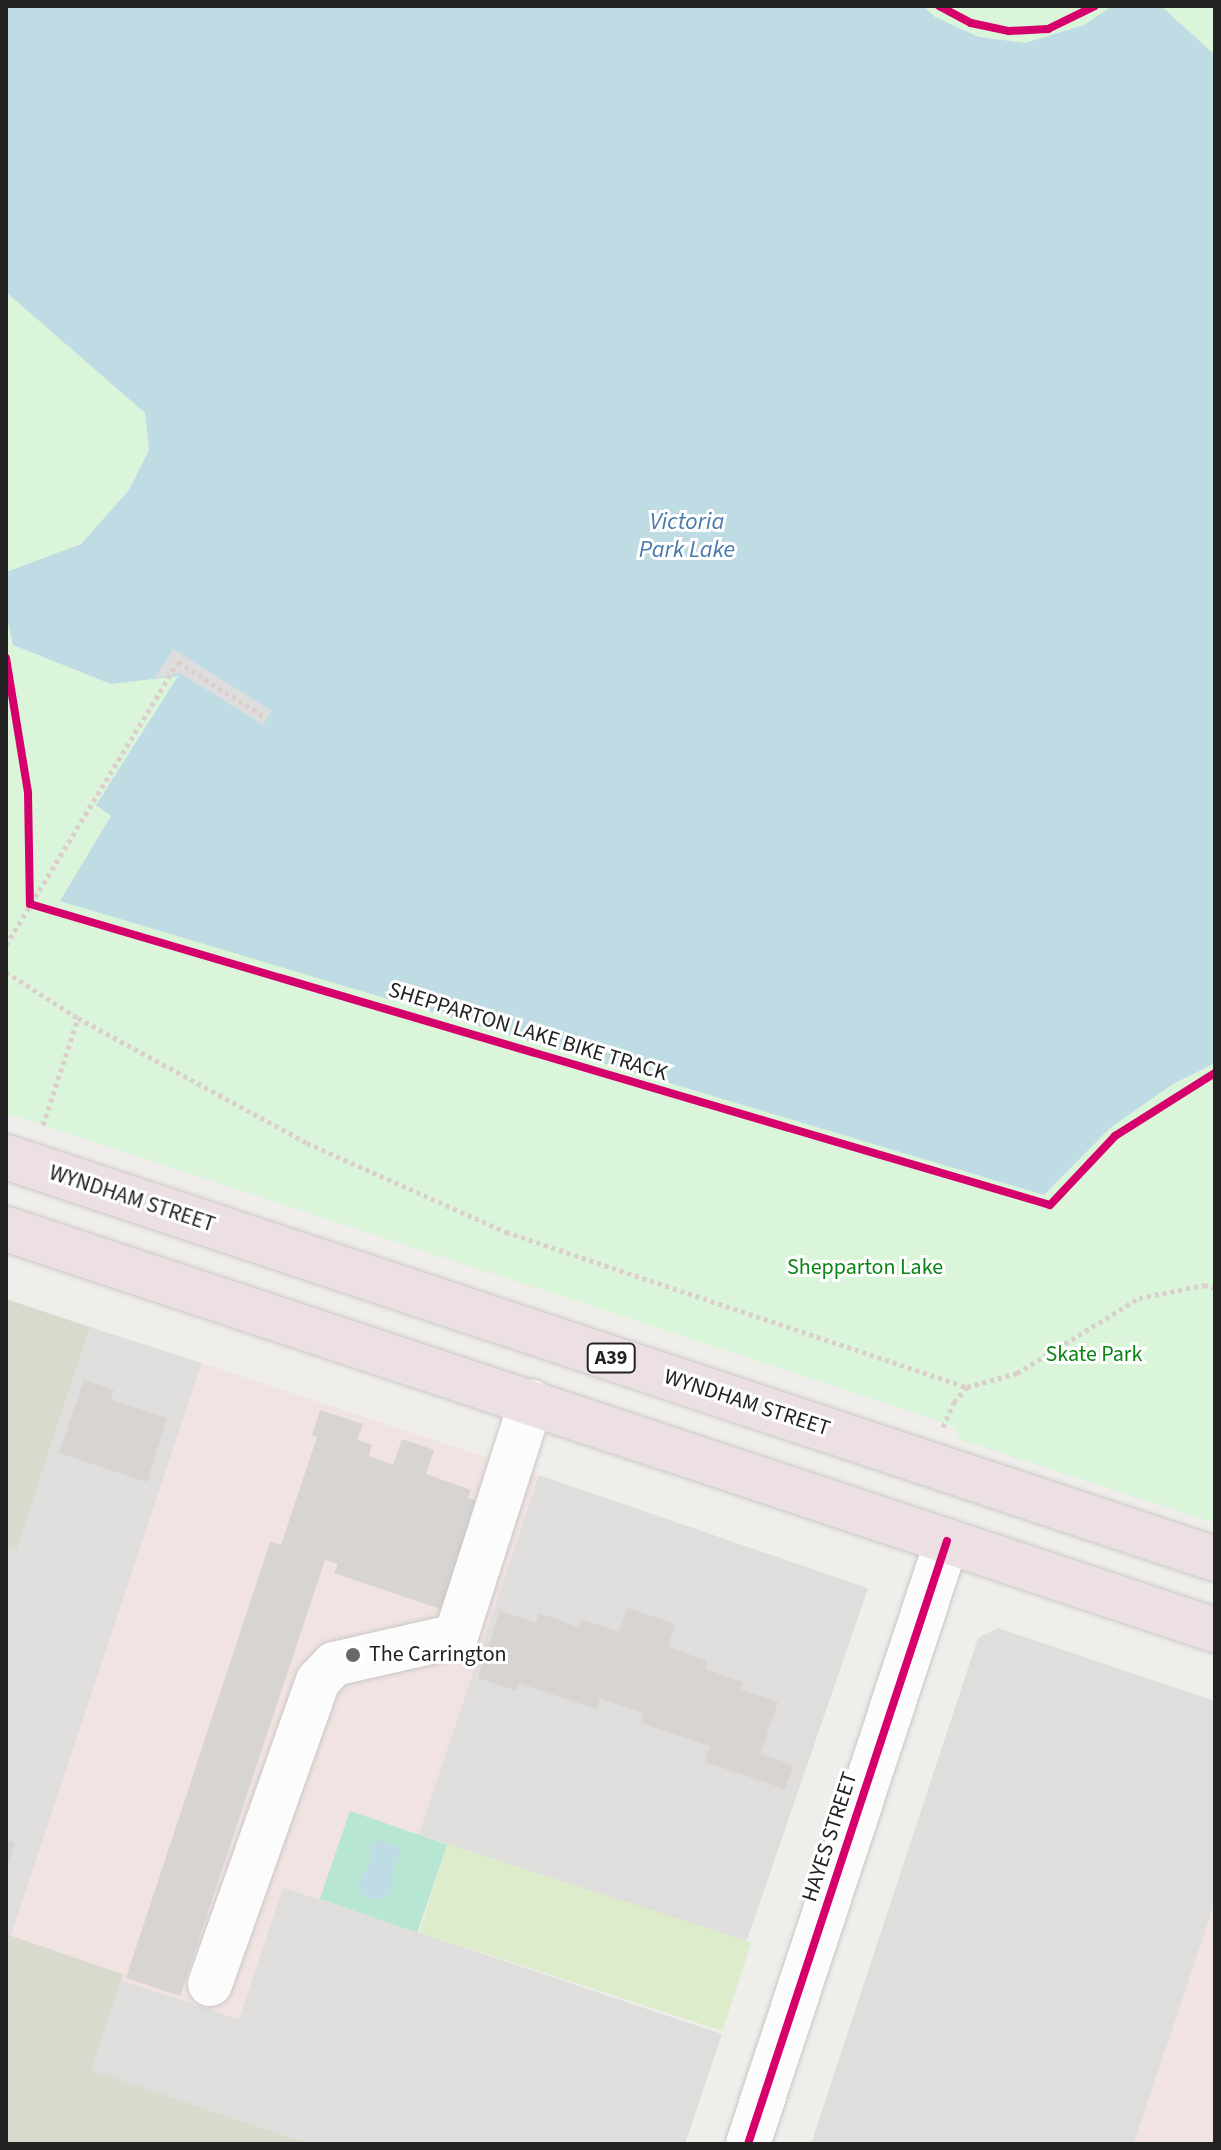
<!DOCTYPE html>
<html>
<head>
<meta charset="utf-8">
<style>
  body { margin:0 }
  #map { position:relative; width:1221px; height:2150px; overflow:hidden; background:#f0eeeb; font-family:"Source Sans 3",sans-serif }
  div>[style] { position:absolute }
  .residential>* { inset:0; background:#dfdedc; transform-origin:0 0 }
  .commercial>* { inset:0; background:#f1e3e1 }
  .construction>* { inset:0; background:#d9d9cd }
  .grass>* { inset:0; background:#ddeccb; transform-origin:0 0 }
  .park>* { inset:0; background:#daf5da }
  .pitch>* { inset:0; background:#b7e6d2; transform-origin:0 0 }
  .water>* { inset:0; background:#bfdbe3 }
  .pier>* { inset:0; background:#dedddd }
  .building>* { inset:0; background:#d7d4d2 }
  .path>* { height:5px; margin-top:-2.5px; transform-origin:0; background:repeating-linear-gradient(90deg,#dccecd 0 4px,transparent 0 8px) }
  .roads { filter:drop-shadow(0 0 2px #c9c8c7) drop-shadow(0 0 2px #c9c8c7) }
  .minor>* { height:44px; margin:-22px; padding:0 22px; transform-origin:22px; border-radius:22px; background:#fdfcfc }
  .highway>* { height:44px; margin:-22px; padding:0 22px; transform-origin:22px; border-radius:22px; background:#ece0e2 }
  .cycleway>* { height:8px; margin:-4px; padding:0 4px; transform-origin:4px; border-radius:4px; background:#d6006c }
  .dots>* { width:22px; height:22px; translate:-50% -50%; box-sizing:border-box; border:4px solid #fff; border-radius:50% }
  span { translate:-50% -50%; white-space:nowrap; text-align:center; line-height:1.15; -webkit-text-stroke:6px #fff; paint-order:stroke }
  .shield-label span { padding:2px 6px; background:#fff; border:2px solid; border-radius:6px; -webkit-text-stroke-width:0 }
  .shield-label { font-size:20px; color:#222; font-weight:700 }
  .street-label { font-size:22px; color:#222 }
  .park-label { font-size:22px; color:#0c8416 }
  .poi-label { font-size:22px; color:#222 }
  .left { translate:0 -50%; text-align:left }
  .water-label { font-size:24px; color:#4a7aab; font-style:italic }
  .frame { position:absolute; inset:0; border:8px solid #222; pointer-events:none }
</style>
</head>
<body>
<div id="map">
  <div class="residential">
    <i style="clip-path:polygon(90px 1327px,202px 1363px,11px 1936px,6px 1934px,6px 1546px,17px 1549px)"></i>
    <i style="left:539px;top:1475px;width:348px;height:379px;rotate:19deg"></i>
    <i style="clip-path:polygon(998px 1628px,1215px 1701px,1215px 1902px,1134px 2144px,811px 2144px,978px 1638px)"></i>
    <i style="clip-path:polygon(283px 1887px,722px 2034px,685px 2144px,310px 2144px,90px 2070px,120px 1980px,239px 2019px)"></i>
  </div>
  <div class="commercial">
    <i style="clip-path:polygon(202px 1363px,539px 1475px,419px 1834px,448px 1844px,418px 1932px,283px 1887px,239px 2019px,120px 1980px,122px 1973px,11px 1936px)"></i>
    <i style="clip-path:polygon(1215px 1902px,1215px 2144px,1134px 2144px)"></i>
  </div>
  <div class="construction">
    <i style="clip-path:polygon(6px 1299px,90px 1327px,17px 1549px,6px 1546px)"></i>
    <i style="clip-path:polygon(6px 1934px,123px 1974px,91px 2070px,310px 2144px,6px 2144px)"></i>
  </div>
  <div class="grass">
    <i style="left:448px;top:1844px;width:319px;height:93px;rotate:18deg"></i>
  </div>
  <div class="park">
    <i style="clip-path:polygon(923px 6px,1112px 6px,1084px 25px,1025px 43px,979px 37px,935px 17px)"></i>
    <i style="clip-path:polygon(1161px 6px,1215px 6px,1215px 55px)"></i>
    <i style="clip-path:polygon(6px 292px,146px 413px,149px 451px,129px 490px,81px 544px,6px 572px)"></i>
    <i style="clip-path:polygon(6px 613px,13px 645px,111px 684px,179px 675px,96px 804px,111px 816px,60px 900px,1044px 1195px,1110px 1128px,1173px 1084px,1215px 1063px,1215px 1523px,959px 1439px,955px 1427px,918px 1414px,6px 1113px)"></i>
  </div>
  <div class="pitch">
    <i style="left:350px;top:1811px;width:103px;height:93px;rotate:19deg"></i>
  </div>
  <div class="water">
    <i style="clip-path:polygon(6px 6px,923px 6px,935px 17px,979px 37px,1025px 43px,1084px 25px,1112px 6px,1161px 6px,1215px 55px,1215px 1063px,1173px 1084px,1110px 1128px,1044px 1195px,60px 901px,111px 816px,96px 805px,178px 676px,111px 684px,13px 645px,6px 613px,6px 572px,81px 544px,129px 490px,149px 450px,145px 413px,6px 292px)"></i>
    <i style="clip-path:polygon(377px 1840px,397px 1845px,400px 1856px,392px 1873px,393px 1888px,387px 1896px,373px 1900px,363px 1895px,357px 1884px,369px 1866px,370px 1847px)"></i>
  </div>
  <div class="pier">
    <i style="clip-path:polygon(173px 649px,272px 711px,263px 725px,180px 673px,155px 678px)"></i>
  </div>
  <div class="building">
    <i style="clip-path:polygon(84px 1380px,114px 1390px,111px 1400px,167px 1418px,147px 1482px,59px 1453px)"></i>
    <i style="clip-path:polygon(320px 1410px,363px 1424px,357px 1440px,372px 1445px,369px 1456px,372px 1457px,393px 1465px,402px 1439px,434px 1450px,426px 1474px,471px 1490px,468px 1498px,491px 1506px,455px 1614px,334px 1573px,338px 1564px,325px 1560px,180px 1996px,126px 1978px,270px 1542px,281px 1545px,317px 1437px,312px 1435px)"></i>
    <i style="clip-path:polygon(627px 1608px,675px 1624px,668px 1647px,707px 1661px,705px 1669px,743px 1682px,740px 1689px,778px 1702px,760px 1754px,793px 1765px,785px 1789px,705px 1762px,710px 1746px,641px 1723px,644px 1713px,600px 1698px,597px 1709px,519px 1683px,516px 1691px,478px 1678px,500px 1611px,536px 1623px,539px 1613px,578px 1627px,581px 1619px,619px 1632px)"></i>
    <i style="clip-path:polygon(6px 1840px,15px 1843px,7px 1868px,6px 1868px)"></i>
  </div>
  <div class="path">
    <i style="left:6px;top:945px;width:331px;rotate:-58.7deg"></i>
    <i style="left:178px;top:662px;width:101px;rotate:32.4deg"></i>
    <i style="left:6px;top:972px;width:85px;rotate:32.6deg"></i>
    <i style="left:78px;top:1018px;width:261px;rotate:28.6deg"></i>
    <i style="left:307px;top:1143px;width:218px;rotate:24.1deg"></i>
    <i style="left:506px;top:1232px;width:486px;rotate:18.6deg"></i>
    <i style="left:967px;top:1387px;width:52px;rotate:-15.6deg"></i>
    <i style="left:1017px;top:1373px;width:143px;rotate:-31.6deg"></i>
    <i style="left:1139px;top:1298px;width:66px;rotate:-11.3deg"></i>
    <i style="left:1204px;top:1285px;width:11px;rotate:15deg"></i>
    <i style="left:43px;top:1125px;width:113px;rotate:-71.9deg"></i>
    <i style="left:943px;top:1427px;width:27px;rotate:-66deg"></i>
    <i style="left:954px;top:1402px;width:20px;rotate:-49deg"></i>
  </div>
  <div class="roads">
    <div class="minor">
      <i style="left:210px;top:1984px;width:322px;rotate:-70.4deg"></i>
      <i style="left:318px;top:1681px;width:23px;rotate:-47deg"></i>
      <i style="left:334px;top:1664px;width:125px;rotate:-12.9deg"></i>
      <i style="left:456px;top:1636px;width:246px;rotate:-72.2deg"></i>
      <i style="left:748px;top:2144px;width:635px;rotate:-71.74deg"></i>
    </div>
    <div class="highway">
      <i style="left:6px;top:1157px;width:1274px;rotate:18.39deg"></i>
      <i style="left:6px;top:1229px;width:1274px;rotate:18.35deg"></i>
    </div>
  </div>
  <div class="cycleway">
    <i style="left:939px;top:6px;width:36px;rotate:28deg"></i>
    <i style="left:971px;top:23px;width:39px;rotate:12deg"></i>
    <i style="left:1009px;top:31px;width:39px;rotate:-3deg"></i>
    <i style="left:1048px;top:29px;width:52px;rotate:-26.1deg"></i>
    <i style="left:6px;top:658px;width:137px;rotate:80.7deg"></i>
    <i style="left:28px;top:793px;width:111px;rotate:89deg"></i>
    <i style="left:30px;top:904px;width:1063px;rotate:16.44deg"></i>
    <i style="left:1050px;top:1205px;width:95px;rotate:-46.7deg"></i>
    <i style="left:1115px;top:1136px;width:118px;rotate:-32.2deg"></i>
    <i style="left:748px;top:2144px;width:635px;rotate:-71.74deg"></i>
  </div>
  <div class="dots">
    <i style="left:353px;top:1655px;background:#6a6968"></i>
  </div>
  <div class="shield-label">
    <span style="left:611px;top:1358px">A39</span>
  </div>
  <div class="street-label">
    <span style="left:528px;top:1032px;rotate:17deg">SHEPPARTON LAKE BIKE TRACK</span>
    <span style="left:132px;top:1199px;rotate:18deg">WYNDHAM STREET</span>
    <span style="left:747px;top:1403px;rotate:18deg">WYNDHAM STREET</span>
    <span style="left:830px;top:1837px;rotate:-72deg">HAYES STREET</span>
  </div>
  <div class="park-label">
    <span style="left:865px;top:1268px">Shepparton Lake</span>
    <span style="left:1094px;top:1355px">Skate Park</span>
  </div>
  <div class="poi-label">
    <span class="left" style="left:369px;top:1655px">The Carrington</span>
  </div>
  <div class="water-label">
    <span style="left:687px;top:536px">Victoria<br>Park Lake</span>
  </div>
  <div class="frame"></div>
</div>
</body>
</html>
